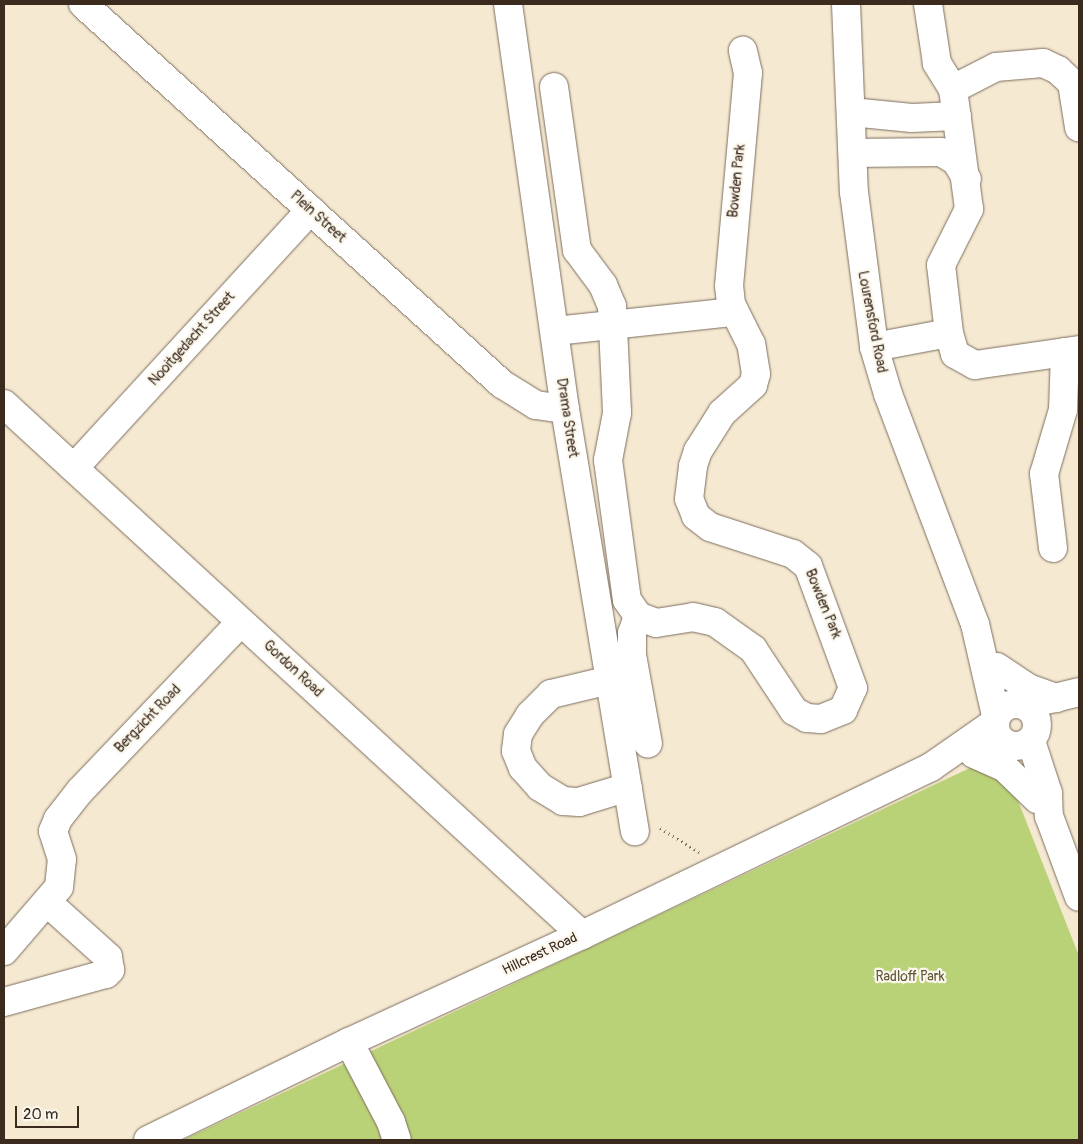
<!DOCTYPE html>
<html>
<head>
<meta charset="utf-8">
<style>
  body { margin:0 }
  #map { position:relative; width:1083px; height:1144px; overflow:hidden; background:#f5e9d2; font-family:Pangolin,sans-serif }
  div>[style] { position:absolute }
  .green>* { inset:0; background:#bad277 }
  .path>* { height:3px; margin-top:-1.5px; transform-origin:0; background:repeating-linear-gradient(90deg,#7c6d5d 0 1px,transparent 0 5px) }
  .roads { filter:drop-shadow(0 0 1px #7c6d5d) drop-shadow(0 0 1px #7c6d5d) }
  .minor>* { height:28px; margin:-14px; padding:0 14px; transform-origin:14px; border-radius:14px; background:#fff }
  .minor>.ring { margin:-14px; padding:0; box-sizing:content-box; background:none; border:28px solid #fff; border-radius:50% }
  span { translate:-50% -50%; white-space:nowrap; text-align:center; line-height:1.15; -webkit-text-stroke:4.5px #fbf7ec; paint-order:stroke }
  .street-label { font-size:14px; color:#3b2a1e }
  .park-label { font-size:14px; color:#5b5434 }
  .frame { position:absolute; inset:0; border:5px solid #3b2a1e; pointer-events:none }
  .scale { position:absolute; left:15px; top:1106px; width:64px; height:22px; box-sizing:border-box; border:2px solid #3b2a1e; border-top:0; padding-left:6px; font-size:15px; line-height:18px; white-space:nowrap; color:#3b2a1e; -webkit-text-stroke:4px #fbf7ec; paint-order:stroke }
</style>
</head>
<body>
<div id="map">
  <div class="green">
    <i style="clip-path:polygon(974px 766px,984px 766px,1017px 798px,1079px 956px,1079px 1140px,183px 1140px)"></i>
  </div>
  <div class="path">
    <i style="left:660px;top:828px;width:46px;rotate:31.6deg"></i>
  </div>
  <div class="roads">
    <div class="minor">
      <i style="left:83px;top:4px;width:566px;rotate:42.21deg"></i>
      <i style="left:502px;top:384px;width:40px;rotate:32deg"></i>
      <i style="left:536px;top:405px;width:29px;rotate:8deg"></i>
      <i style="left:508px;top:4px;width:409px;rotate:82deg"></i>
      <i style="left:565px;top:409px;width:428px;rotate:80.6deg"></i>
      <i style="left:846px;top:4px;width:188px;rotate:87.6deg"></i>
      <i style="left:854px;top:192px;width:156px;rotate:82.6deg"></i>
      <i style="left:874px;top:347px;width:49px;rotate:73.4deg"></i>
      <i style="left:888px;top:394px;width:246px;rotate:69.3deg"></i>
      <i style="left:975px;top:624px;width:94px;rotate:77.1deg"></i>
      <i style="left:554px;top:87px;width:165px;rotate:82deg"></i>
      <i style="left:577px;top:250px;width:44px;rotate:53.4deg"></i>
      <i style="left:603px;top:285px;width:23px;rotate:67deg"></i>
      <i style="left:612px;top:306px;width:107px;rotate:87.3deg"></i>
      <i style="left:617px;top:413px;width:48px;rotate:100.8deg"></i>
      <i style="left:608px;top:460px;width:141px;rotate:82.3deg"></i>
      <i style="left:627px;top:600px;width:19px;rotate:55deg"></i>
      <i style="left:638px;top:616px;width:19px;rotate:21deg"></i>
      <i style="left:656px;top:623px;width:37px;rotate:-9deg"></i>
      <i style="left:693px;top:617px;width:23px;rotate:13deg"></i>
      <i style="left:715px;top:622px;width:47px;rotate:35.4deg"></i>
      <i style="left:753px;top:649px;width:74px;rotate:56.5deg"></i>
      <i style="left:794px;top:711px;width:15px;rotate:28deg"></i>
      <i style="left:807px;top:718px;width:14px;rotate:4deg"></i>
      <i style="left:821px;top:719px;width:24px;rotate:-22deg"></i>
      <i style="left:843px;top:710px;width:24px;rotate:-66deg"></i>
      <i style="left:853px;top:688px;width:130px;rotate:-110.2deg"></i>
      <i style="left:808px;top:566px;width:19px;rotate:-141deg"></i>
      <i style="left:793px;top:554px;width:87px;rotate:-162deg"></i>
      <i style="left:710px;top:527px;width:18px;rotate:-142deg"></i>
      <i style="left:696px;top:516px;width:18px;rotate:-112deg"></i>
      <i style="left:689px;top:499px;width:33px;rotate:-83deg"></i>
      <i style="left:693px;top:466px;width:16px;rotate:-72deg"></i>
      <i style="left:698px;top:451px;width:45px;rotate:-57.7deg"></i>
      <i style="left:722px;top:413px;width:42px;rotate:-42.1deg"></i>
      <i style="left:753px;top:385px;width:11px;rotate:-75deg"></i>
      <i style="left:756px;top:374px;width:30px;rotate:-99deg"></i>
      <i style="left:751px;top:344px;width:45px;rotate:-116.6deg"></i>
      <i style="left:731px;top:304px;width:18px;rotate:-96deg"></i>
      <i style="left:729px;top:286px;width:214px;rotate:-84.9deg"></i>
      <i style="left:748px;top:73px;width:23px;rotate:-103deg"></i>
      <i style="left:953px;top:89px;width:48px;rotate:-27.1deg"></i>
      <i style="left:996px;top:67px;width:47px;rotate:-4.9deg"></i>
      <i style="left:1043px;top:63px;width:17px;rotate:25deg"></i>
      <i style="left:1058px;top:70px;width:19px;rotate:43deg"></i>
      <i style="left:1072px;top:83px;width:45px;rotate:81deg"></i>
      <i style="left:851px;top:112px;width:61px;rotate:5.6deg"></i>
      <i style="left:912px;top:118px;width:45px;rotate:-2.5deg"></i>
      <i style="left:853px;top:153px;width:88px;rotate:-0.7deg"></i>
      <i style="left:941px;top:152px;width:17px;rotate:31deg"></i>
      <i style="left:956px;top:161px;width:21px;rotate:59deg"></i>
      <i style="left:555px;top:331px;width:180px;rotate:-6.1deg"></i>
      <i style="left:949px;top:333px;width:22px;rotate:74deg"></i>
      <i style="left:955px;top:354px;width:23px;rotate:29deg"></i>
      <i style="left:975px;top:365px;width:105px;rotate:-8.2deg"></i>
      <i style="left:874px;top:347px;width:76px;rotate:-10.6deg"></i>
      <i style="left:949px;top:333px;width:68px;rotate:-96.7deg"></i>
      <i style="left:941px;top:265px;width:63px;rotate:-63.4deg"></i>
      <i style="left:969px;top:209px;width:121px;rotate:-97.6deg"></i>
      <i style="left:953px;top:89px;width:31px;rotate:-122deg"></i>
      <i style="left:937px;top:63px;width:60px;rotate:-98.7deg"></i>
      <i style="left:4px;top:404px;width:785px;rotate:42.57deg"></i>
      <i style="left:74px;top:468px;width:350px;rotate:-47.5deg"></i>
      <i style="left:1053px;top:548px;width:75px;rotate:-96.9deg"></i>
      <i style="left:1044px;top:474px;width:67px;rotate:-73.5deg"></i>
      <i style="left:1063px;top:410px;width:58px;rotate:-88deg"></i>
      <i style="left:638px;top:616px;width:18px;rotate:109deg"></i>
      <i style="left:632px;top:633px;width:22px;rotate:90deg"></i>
      <i style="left:632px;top:655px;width:90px;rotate:79.8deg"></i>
      <i style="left:997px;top:667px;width:37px;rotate:34deg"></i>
      <i style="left:1028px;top:688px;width:30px;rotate:20deg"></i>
      <i style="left:610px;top:680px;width:61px;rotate:166.7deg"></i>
      <i style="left:551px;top:694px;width:30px;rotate:135deg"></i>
      <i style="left:530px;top:715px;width:22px;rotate:122deg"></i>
      <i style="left:518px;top:734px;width:17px;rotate:97deg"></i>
      <i style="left:516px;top:751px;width:18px;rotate:68deg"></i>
      <i style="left:523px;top:768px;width:25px;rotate:48deg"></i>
      <i style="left:540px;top:787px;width:27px;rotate:31deg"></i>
      <i style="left:563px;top:801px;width:16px;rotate:4deg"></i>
      <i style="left:579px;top:802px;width:51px;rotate:-17deg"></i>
      <i style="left:1038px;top:702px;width:42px;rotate:-13.7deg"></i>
      <i class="ring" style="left:995px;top:704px;width:14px;height:14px"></i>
      <i style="left:1031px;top:741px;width:55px;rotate:71.9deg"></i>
      <i style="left:1048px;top:793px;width:23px;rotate:88deg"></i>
      <i style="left:1049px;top:816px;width:86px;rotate:69.7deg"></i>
      <i style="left:974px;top:754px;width:34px;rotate:24deg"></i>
      <i style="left:1005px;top:768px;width:45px;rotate:44.1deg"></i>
      <i style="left:4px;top:951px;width:84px;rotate:-49.3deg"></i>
      <i style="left:59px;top:887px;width:28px;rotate:-84deg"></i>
      <i style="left:62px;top:859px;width:29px;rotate:-108deg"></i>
      <i style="left:53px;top:831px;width:13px;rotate:-67deg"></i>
      <i style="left:58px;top:819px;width:36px;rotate:-52deg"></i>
      <i style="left:80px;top:791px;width:233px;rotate:-46.4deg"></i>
      <i style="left:4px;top:1002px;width:106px;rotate:-15.4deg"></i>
      <i style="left:106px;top:974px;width:6px;rotate:-45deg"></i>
      <i style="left:110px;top:970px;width:13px;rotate:-99deg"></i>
      <i style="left:108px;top:957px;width:81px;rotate:-138deg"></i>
      <i style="left:349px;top:1042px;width:90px;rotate:62.3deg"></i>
      <i style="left:391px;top:1122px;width:19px;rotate:72deg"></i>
      <i style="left:148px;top:1140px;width:224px;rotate:-26deg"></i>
      <i style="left:349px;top:1042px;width:256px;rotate:-24.7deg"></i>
      <i style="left:582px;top:935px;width:387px;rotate:-25.7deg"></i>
      <i style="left:931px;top:767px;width:77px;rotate:-34.9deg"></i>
    </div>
  </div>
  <div class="street-label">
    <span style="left:737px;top:181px;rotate:-84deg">Bowden Park</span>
    <span style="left:318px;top:217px;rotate:42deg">Plein Street</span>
    <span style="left:872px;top:322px;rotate:79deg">Lourensford Road</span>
    <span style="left:192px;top:339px;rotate:-48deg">Nooitgedacht Street</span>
    <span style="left:567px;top:418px;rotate:81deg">Drama Street</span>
    <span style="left:823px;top:604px;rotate:68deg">Bowden Park</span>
    <span style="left:293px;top:669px;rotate:43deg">Gordon Road</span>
    <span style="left:148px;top:719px;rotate:-46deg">Bergzicht Road</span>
    <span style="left:540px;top:954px;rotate:-25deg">Hillcrest Road</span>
  </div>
  <div class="park-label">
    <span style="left:910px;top:977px">Radloff Park</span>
  </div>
  <div class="frame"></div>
  <div class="scale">20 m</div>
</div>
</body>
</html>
